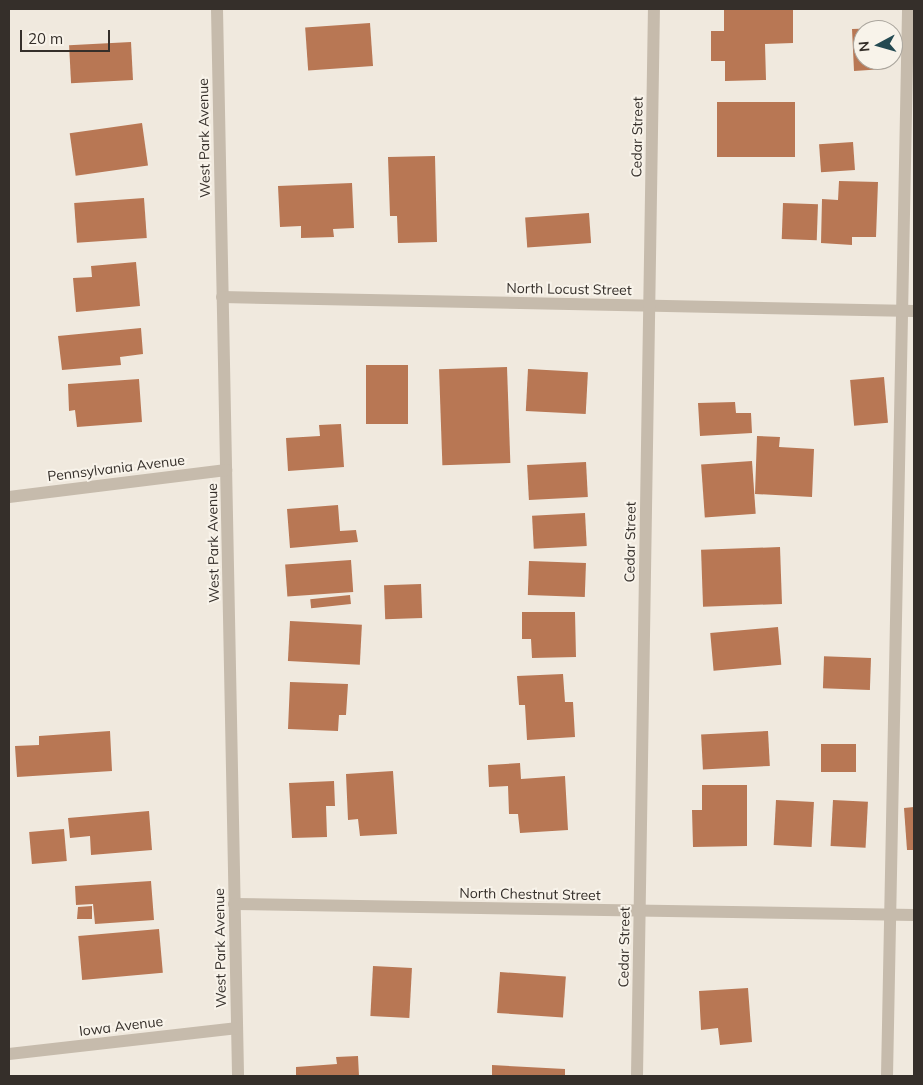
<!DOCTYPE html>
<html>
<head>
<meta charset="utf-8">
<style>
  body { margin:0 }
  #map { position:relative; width:923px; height:1085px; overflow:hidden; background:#f0e9de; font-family:Mulish,sans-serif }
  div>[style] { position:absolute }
  .building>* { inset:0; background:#b87754; transform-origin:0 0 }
  .lane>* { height:12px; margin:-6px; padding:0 6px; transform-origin:6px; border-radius:6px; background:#c6bbac }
  .street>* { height:12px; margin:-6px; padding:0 6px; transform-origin:6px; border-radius:6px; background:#c6bbac }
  span { translate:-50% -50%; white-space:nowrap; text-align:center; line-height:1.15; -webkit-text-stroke:4px #f8f3ea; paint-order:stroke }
  .street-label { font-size:14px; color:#352f2a }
  .frame { position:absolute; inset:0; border:10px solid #352f2a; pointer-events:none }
  .north { position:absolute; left:853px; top:20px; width:50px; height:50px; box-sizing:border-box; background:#f8f3ea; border:1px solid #aaa59d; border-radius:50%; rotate:264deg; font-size:14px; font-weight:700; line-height:20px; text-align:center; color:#352f2a }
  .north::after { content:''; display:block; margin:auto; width:18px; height:22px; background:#244a52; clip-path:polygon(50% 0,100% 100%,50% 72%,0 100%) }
  .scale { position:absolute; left:20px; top:30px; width:90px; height:22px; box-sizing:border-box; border:2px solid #352f2a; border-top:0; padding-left:6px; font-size:15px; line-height:18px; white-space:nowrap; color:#352f2a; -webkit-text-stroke:4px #f8f3ea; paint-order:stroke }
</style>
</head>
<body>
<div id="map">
  <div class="building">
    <i style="clip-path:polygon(724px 9px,793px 9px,793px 43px,765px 44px,766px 80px,725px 81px,725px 61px,711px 61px,711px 31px,724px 31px)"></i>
    <i style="left:370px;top:23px;width:43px;height:65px;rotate:86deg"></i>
    <i style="clip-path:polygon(883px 28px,863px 30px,863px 60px,884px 60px,884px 69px,854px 71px,852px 29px)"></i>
    <i style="left:131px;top:42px;width:38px;height:62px;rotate:87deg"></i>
    <i style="left:717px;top:102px;width:78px;height:55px"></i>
    <i style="left:142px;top:123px;width:43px;height:73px;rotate:82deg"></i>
    <i style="left:853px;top:142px;width:28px;height:34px;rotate:86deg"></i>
    <i style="clip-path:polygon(435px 156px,437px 242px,398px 243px,397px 216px,390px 216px,388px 157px)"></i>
    <i style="clip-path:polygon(839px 181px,878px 182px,876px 237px,852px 237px,852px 245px,821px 243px,822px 199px,838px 200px)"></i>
    <i style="clip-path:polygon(352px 183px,354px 228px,333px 229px,334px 237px,301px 238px,301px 226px,280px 227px,278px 186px)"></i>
    <i style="left:144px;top:198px;width:40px;height:70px;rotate:86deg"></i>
    <i style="left:783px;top:203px;width:35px;height:36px;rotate:2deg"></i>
    <i style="left:589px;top:213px;width:30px;height:64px;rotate:86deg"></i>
    <i style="clip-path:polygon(136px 262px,140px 306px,76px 312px,73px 278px,92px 277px,91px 266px)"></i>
    <i style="clip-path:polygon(141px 328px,143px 354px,120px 357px,121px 365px,62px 370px,58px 336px)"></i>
    <i style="left:366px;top:365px;width:42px;height:59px"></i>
    <i style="left:507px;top:367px;width:96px;height:68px;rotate:88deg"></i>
    <i style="left:528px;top:369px;width:60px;height:42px;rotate:3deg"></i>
    <i style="left:884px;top:377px;width:46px;height:34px;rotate:85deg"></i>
    <i style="clip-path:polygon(139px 379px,142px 422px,77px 427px,75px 410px,69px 411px,68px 384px)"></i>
    <i style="clip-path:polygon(735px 402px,736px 413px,751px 413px,752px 433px,700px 436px,698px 403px)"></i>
    <i style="clip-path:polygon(341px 424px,344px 467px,288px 471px,286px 438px,320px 436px,319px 425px)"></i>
    <i style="clip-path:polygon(757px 436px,780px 437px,779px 447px,814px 449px,812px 497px,755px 494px)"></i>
    <i style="left:752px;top:461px;width:53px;height:51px;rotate:86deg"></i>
    <i style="left:586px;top:462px;width:35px;height:59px;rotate:87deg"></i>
    <i style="clip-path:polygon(338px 505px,340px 531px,356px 530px,358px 542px,290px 548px,287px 509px)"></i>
    <i style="left:585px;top:513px;width:33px;height:53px;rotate:87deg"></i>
    <i style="left:780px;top:547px;width:57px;height:79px;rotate:88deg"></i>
    <i style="left:351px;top:560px;width:32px;height:66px;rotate:86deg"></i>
    <i style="left:529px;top:561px;width:57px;height:34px;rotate:2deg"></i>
    <i style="left:421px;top:584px;width:34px;height:37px;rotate:88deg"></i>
    <i style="left:350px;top:595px;width:9px;height:40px;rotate:84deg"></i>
    <i style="clip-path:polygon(522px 612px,575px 612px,576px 657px,532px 658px,531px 639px,522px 639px)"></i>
    <i style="left:290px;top:621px;width:72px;height:40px;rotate:3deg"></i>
    <i style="left:778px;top:627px;width:38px;height:68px;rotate:85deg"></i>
    <i style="left:871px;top:658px;width:32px;height:47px;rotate:92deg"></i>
    <i style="clip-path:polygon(563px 674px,565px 702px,573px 702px,575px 737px,527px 740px,525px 705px,519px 705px,517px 676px)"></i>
    <i style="clip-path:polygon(290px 682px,348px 684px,346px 715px,339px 715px,338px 731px,288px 729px)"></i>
    <i style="clip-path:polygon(110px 731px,112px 771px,17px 777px,15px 746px,39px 745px,39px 736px)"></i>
    <i style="left:768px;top:731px;width:35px;height:67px;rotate:87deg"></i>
    <i style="left:821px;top:744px;width:35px;height:28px"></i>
    <i style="clip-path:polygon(520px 763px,521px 779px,565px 776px,568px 830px,520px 833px,518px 814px,509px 814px,508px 786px,489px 787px,488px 765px)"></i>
    <i style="clip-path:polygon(393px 771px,397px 834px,360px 836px,358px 819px,348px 820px,346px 774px)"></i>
    <i style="clip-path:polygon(334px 781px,335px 806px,326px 806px,327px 837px,292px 838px,289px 783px)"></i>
    <i style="clip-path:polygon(702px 785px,747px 785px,747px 846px,693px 847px,692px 810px,702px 810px)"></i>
    <i style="left:776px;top:800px;width:38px;height:45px;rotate:3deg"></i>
    <i style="left:833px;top:800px;width:35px;height:46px;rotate:3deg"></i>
    <i style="clip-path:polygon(914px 807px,914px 850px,907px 850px,904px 808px)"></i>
    <i style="clip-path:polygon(149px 811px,152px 850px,91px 855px,90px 836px,70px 838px,68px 818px)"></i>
    <i style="left:64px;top:829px;width:32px;height:35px;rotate:85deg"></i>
    <i style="clip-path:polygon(151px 881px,154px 920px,95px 924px,93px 904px,76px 905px,75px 886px)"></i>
    <i style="clip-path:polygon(92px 906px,92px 919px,77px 919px,78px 907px)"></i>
    <i style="left:159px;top:929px;width:44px;height:81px;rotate:85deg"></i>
    <i style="left:373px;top:966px;width:39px;height:50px;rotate:3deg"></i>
    <i style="left:500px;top:972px;width:66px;height:41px;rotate:4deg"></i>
    <i style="clip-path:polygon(748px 988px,752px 1042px,720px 1045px,718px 1028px,701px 1030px,699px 991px)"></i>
    <i style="clip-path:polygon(358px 1056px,359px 1076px,296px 1076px,296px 1067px,337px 1064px,336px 1057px)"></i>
    <i style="clip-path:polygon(492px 1065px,565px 1069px,565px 1076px,492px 1076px)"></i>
  </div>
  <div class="lane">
    <i style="left:887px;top:1076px;width:1067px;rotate:-88.87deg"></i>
  </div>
  <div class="street">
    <i style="left:217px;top:9px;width:1067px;rotate:88.87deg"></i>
    <i style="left:222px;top:297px;width:692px;rotate:1.16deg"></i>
    <i style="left:9px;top:497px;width:219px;rotate:-7.1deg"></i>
    <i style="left:234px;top:904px;width:680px;rotate:0.93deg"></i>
    <i style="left:9px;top:1054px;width:228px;rotate:-6.5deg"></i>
    <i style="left:637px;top:1076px;width:1067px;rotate:-89.09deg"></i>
  </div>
  <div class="street-label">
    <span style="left:637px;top:137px;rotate:-89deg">Cedar Street</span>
    <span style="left:204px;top:138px;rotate:-91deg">West Park Avenue</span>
    <span style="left:569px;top:289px;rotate:1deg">North Locust Street</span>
    <span style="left:116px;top:468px;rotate:-7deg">Pennsylvania Avenue</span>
    <span style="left:630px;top:542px;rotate:-89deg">Cedar Street</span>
    <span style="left:213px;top:543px;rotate:-91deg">West Park Avenue</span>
    <span style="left:530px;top:894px;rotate:1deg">North Chestnut Street</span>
    <span style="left:624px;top:947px;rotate:-89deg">Cedar Street</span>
    <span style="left:220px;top:948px;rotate:-91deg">West Park Avenue</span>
    <span style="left:121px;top:1026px;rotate:-7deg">Iowa Avenue</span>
  </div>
  <div class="frame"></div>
  <div class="north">N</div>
  <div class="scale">20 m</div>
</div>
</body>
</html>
